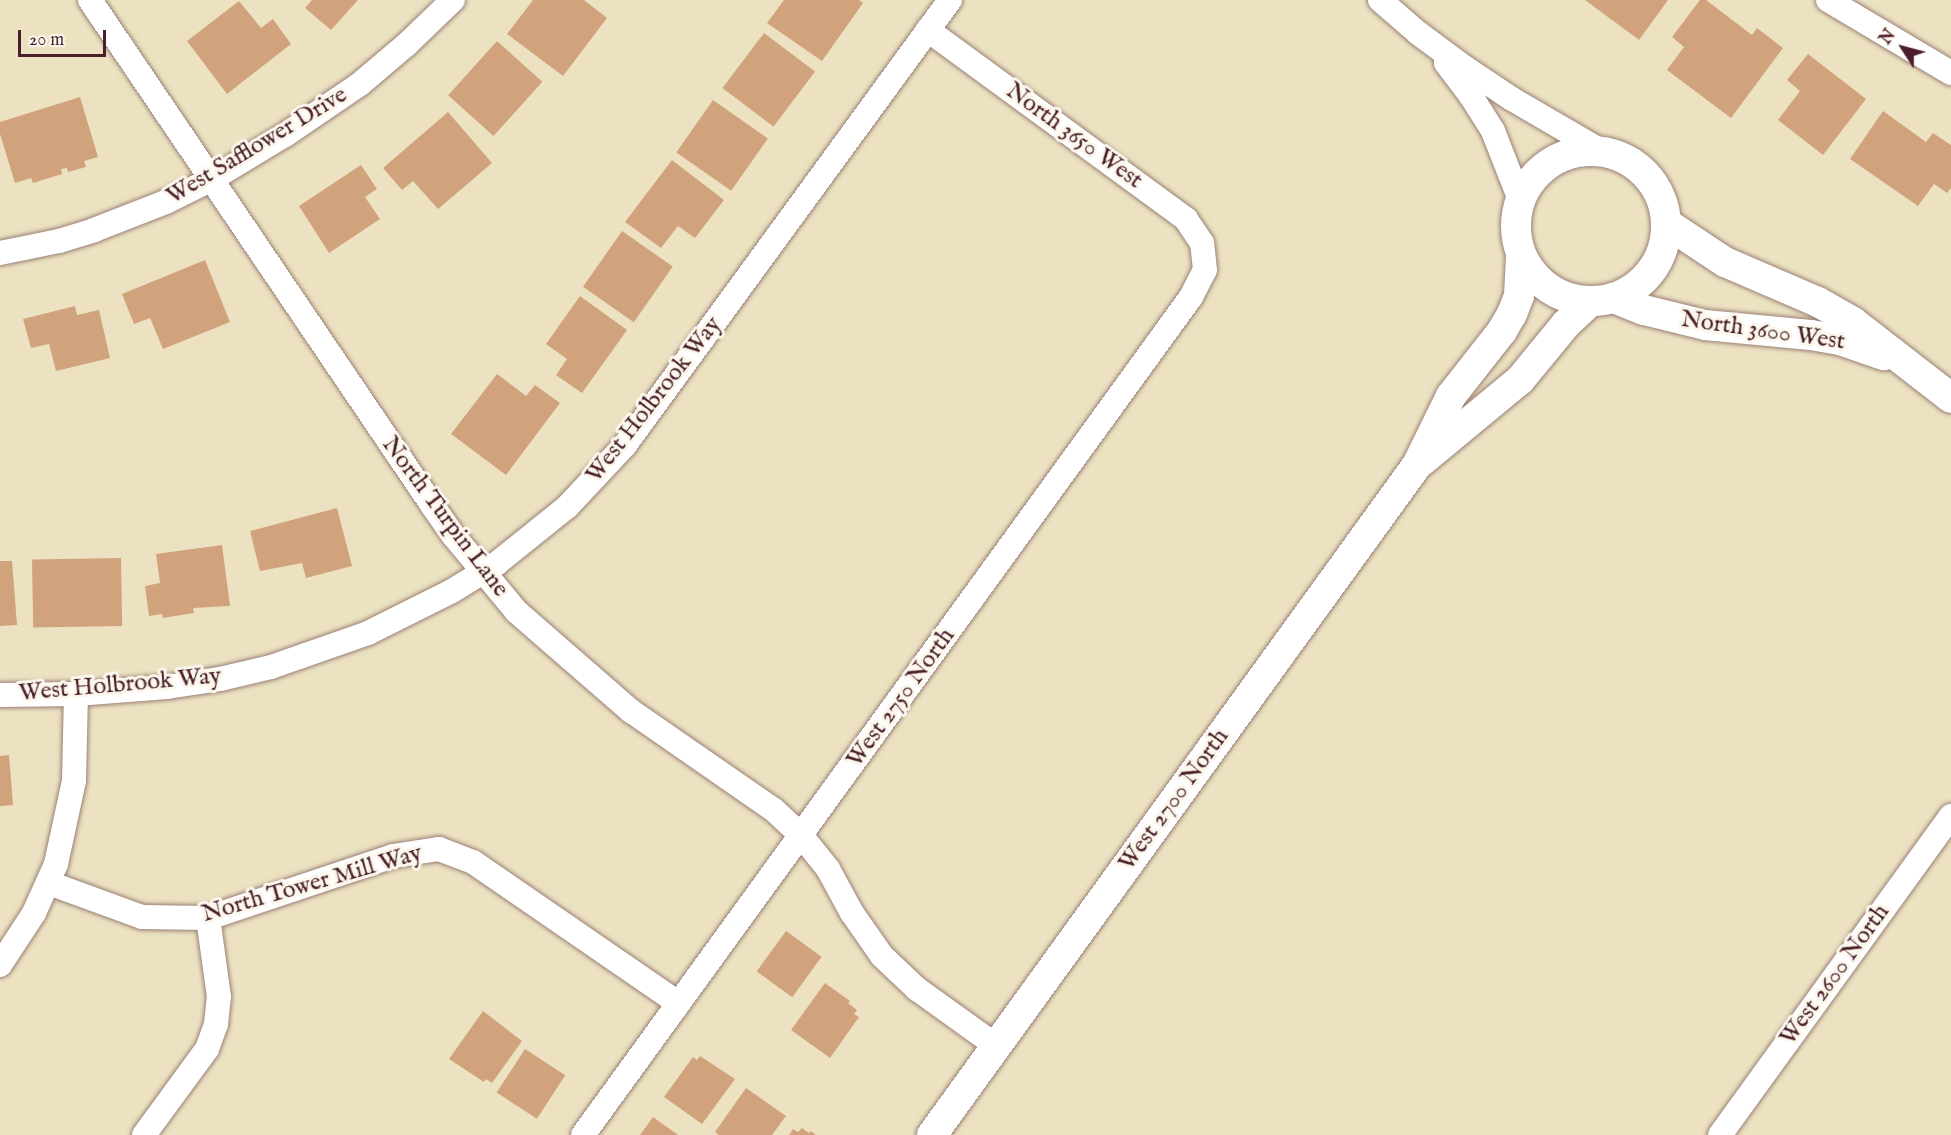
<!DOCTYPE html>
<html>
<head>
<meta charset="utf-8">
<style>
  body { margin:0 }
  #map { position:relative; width:1951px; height:1135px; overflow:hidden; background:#ece2c2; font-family:"IM FELL English",serif }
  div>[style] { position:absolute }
  .building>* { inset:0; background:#d0a37c; transform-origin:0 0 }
  .roads { filter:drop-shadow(0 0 2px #9b8076) drop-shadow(0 0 2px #9b8076) }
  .minor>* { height:24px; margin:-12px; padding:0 12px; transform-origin:12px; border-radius:12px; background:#fff }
  .tertiary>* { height:30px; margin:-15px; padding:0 15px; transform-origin:15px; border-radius:15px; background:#fff }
  .tertiary>.ring { margin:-15px; padding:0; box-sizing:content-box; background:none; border:30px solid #fff; border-radius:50% }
  span { translate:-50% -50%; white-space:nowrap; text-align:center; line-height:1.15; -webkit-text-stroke:6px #fbf7ec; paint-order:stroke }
  .street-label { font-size:24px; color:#4a1f2b }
  .north { position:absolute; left:1873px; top:18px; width:60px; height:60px; -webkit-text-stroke:4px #fbf7ec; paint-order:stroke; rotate:306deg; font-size:16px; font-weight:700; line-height:24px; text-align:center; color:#4a1f2b }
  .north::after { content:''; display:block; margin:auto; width:21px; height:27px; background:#4a1f2b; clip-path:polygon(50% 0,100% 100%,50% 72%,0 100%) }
  .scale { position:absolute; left:18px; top:30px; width:88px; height:27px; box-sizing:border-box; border:3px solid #4a1f2b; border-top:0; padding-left:8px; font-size:18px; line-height:21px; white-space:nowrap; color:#4a1f2b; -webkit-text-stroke:4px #fbf7ec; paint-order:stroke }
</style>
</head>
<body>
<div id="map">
  <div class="building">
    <i style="clip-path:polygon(312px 0,358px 0,331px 30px,305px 8px)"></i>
    <i style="clip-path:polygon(533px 0,584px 0,607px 18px,563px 76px,507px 34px)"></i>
    <i style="clip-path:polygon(784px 0,859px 0,863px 3px,822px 61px,767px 23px)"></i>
    <i style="clip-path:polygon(1585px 0,1668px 0,1639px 40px)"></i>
    <i style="clip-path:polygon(1700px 0,1706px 0,1752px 35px,1757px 28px,1783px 48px,1731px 118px,1667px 70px,1684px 47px,1672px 37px)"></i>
    <i style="clip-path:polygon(239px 1px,261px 28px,273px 19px,291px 44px,227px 94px,187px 41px)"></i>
    <i style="left:764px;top:33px;width:64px;height:69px;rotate:37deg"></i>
    <i style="left:497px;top:41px;width:61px;height:73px;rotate:42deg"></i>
    <i style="clip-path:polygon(1808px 54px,1866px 99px,1823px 155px,1778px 120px,1800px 91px,1787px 80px)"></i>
    <i style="clip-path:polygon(80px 97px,98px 157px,84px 161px,86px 167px,68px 172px,67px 168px,61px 169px,62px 174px,33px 183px,31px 178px,15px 183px,0 134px,0 122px)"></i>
    <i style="left:713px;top:100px;width:67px;height:64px;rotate:35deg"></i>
    <i style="clip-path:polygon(1883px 111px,1926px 142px,1933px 133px,1951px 145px,1951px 188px,1947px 193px,1934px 184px,1918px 206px,1850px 159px)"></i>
    <i style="clip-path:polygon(448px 112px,492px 163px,438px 209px,413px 181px,402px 190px,383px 168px)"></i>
    <i style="clip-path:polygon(672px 160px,724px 200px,695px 238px,678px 226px,661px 248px,625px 222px)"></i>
    <i style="clip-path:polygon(361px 165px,377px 189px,365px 197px,380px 219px,329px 253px,299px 206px)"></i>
    <i style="left:622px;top:231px;width:62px;height:68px;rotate:35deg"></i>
    <i style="clip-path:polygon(205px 260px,230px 322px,163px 349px,150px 318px,134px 324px,122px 294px)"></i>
    <i style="clip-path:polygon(580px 296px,627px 330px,582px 393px,556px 375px,567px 359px,546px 344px)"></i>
    <i style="clip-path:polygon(75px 306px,77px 315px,99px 310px,110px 358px,56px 371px,49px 344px,31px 348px,23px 319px)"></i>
    <i style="clip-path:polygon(497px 374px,526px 396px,535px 385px,560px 403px,506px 475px,451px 434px)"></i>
    <i style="clip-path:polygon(337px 508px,352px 566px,306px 578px,302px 563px,260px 571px,250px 531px)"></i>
    <i style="clip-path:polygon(222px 545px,230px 606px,193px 608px,194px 613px,163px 618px,162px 614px,149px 616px,145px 586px,160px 583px,156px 554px)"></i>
    <i style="left:121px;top:558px;width:68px;height:89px;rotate:89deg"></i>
    <i style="clip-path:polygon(0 561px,12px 561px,17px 625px,0 626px)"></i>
    <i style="clip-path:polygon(9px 755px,13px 805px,0 806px,0 756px)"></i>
    <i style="left:786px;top:931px;width:44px;height:50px;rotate:36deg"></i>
    <i style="clip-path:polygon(825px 983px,850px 1001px,848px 1003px,857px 1010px,854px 1014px,859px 1017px,830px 1058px,791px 1030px)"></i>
    <i style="clip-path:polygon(483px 1011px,522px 1041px,492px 1083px,486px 1079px,484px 1082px,449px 1059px)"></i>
    <i style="left:525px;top:1049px;width:48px;height:52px;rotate:33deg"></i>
    <i style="clip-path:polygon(700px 1056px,735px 1079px,702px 1124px,664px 1097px,693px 1057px,697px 1060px)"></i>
    <i style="clip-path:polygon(746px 1088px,786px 1116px,772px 1135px,719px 1135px,715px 1132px)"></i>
    <i style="clip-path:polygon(653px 1117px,678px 1135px,640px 1135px)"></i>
    <i style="clip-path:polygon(802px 1128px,809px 1133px,811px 1131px,816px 1135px,789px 1135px,793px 1129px,798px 1132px)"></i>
  </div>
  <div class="roads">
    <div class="minor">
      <i style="left:90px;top:0;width:610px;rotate:55.89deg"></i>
      <i style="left:432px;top:505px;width:37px;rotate:55deg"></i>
      <i style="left:453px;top:535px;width:100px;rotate:50.3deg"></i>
      <i style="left:517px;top:612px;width:151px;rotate:41deg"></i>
      <i style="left:631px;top:711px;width:174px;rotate:34.7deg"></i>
      <i style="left:774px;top:810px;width:35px;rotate:43deg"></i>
      <i style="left:800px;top:834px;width:45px;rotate:51.3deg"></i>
      <i style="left:828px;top:869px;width:50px;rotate:61.4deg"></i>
      <i style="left:852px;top:913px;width:52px;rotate:55.1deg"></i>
      <i style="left:882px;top:956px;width:48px;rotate:43.3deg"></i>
      <i style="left:917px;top:989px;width:96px;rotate:35.7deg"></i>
      <i style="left:1380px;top:0;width:50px;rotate:41deg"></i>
      <i style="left:1418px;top:33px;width:57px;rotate:36.5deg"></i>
      <i style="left:1464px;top:67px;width:58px;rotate:33.7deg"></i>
      <i style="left:1512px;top:99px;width:105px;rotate:30.2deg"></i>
      <i style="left:1828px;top:0;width:143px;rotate:30.7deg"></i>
      <i style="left:1446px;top:63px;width:41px;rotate:52.9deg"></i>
      <i style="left:1471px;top:96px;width:41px;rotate:57.8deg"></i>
      <i style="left:1493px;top:131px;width:74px;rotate:68.6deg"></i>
      <i style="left:0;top:253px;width:60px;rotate:-11.5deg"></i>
      <i style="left:59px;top:241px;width:37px;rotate:-17deg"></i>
      <i style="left:94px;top:230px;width:77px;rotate:-21.3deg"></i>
      <i style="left:166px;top:202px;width:51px;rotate:-26.6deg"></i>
      <i style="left:212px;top:179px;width:85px;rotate:-31.1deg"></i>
      <i style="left:285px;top:135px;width:91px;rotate:-34.2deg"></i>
      <i style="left:360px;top:84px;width:60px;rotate:-40.3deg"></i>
      <i style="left:406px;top:45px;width:65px;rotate:-43.8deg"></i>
      <i style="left:0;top:695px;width:76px;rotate:-0.8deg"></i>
      <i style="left:76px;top:694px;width:91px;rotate:-4.4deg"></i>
      <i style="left:167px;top:687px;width:54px;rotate:-8.6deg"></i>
      <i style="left:220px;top:679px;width:52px;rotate:-13.2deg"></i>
      <i style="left:271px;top:667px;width:103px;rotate:-19.3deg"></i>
      <i style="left:368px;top:633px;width:94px;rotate:-26.6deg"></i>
      <i style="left:452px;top:591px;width:52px;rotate:-31.5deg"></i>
      <i style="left:496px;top:564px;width:91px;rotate:-38.8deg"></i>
      <i style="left:567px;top:507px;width:85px;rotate:-46.9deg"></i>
      <i style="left:625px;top:445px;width:551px;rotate:-53.86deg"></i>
      <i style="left:49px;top:883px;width:99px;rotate:20.1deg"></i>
      <i style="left:142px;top:917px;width:66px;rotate:0.9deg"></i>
      <i style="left:208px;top:918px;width:195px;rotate:-18.5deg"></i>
      <i style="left:393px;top:856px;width:47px;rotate:-8.7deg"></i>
      <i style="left:439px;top:849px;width:36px;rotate:21deg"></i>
      <i style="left:473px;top:862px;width:249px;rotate:34.5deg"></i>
      <i style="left:0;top:965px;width:62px;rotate:-56.8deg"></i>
      <i style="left:34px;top:913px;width:54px;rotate:-65.8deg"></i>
      <i style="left:56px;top:864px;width:85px;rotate:-77.8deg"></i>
      <i style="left:74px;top:781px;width:87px;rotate:-88.7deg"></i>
      <i style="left:144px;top:1135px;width:107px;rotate:-53.8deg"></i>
      <i style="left:207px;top:1049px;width:27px;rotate:-70deg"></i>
      <i style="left:216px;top:1024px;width:27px;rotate:-84deg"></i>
      <i style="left:219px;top:997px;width:80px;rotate:-97.9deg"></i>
      <i style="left:583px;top:1135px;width:1035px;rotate:-54.04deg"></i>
      <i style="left:1191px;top:297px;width:30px;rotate:-63deg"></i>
      <i style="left:1205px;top:270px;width:27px;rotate:-96deg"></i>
      <i style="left:1202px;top:243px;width:29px;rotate:-124deg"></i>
      <i style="left:1186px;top:219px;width:320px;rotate:-143.8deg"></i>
      <i style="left:1720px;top:1135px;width:394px;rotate:-54.1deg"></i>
    </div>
    <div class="tertiary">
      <i class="ring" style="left:1516px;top:151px;width:120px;height:120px"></i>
      <i style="left:1666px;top:223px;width:71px;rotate:33.5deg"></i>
      <i style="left:1725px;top:262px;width:101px;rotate:23.3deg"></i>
      <i style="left:1818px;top:302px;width:40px;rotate:29.7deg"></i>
      <i style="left:1853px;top:322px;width:124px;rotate:37.8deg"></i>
      <i style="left:1614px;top:298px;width:32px;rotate:22deg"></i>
      <i style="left:1644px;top:310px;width:63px;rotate:13.8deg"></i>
      <i style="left:1705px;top:325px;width:106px;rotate:5.4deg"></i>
      <i style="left:1811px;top:335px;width:29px;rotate:10deg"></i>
      <i style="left:1840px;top:340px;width:46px;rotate:19.2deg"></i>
      <i style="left:1422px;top:461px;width:127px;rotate:-39.6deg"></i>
      <i style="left:1520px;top:380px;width:72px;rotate:-50.6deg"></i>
      <i style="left:1566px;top:324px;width:33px;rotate:-43deg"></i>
      <i style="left:932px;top:1135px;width:827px;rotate:-54.1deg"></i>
      <i style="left:1417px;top:465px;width:77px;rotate:-63.8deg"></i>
      <i style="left:1451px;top:396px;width:83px;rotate:-51.9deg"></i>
      <i style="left:1502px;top:331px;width:20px;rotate:-60deg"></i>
      <i style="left:1512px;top:314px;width:19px;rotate:-69deg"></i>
      <i style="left:1519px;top:296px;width:41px;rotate:-87.2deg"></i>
    </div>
  </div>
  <div class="street-label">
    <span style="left:1074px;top:136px;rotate:36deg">North 3650 West</span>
    <span style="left:257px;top:146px;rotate:-31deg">West Safflower Drive</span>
    <span style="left:1763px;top:331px;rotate:8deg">North 3600 West</span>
    <span style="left:654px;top:400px;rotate:-52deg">West Holbrook Way</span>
    <span style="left:445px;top:517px;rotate:53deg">North Turpin Lane</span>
    <span style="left:120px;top:685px;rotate:-5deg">West Holbrook Way</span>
    <span style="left:901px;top:698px;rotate:-54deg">West 2750 North</span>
    <span style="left:1174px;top:800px;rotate:-54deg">West 2700 North</span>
    <span style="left:312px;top:884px;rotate:-16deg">North Tower Mill Way</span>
    <span style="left:1835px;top:975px;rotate:-54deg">West 2600 North</span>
  </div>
  <div class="north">N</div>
  <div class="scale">20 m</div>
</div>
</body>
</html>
